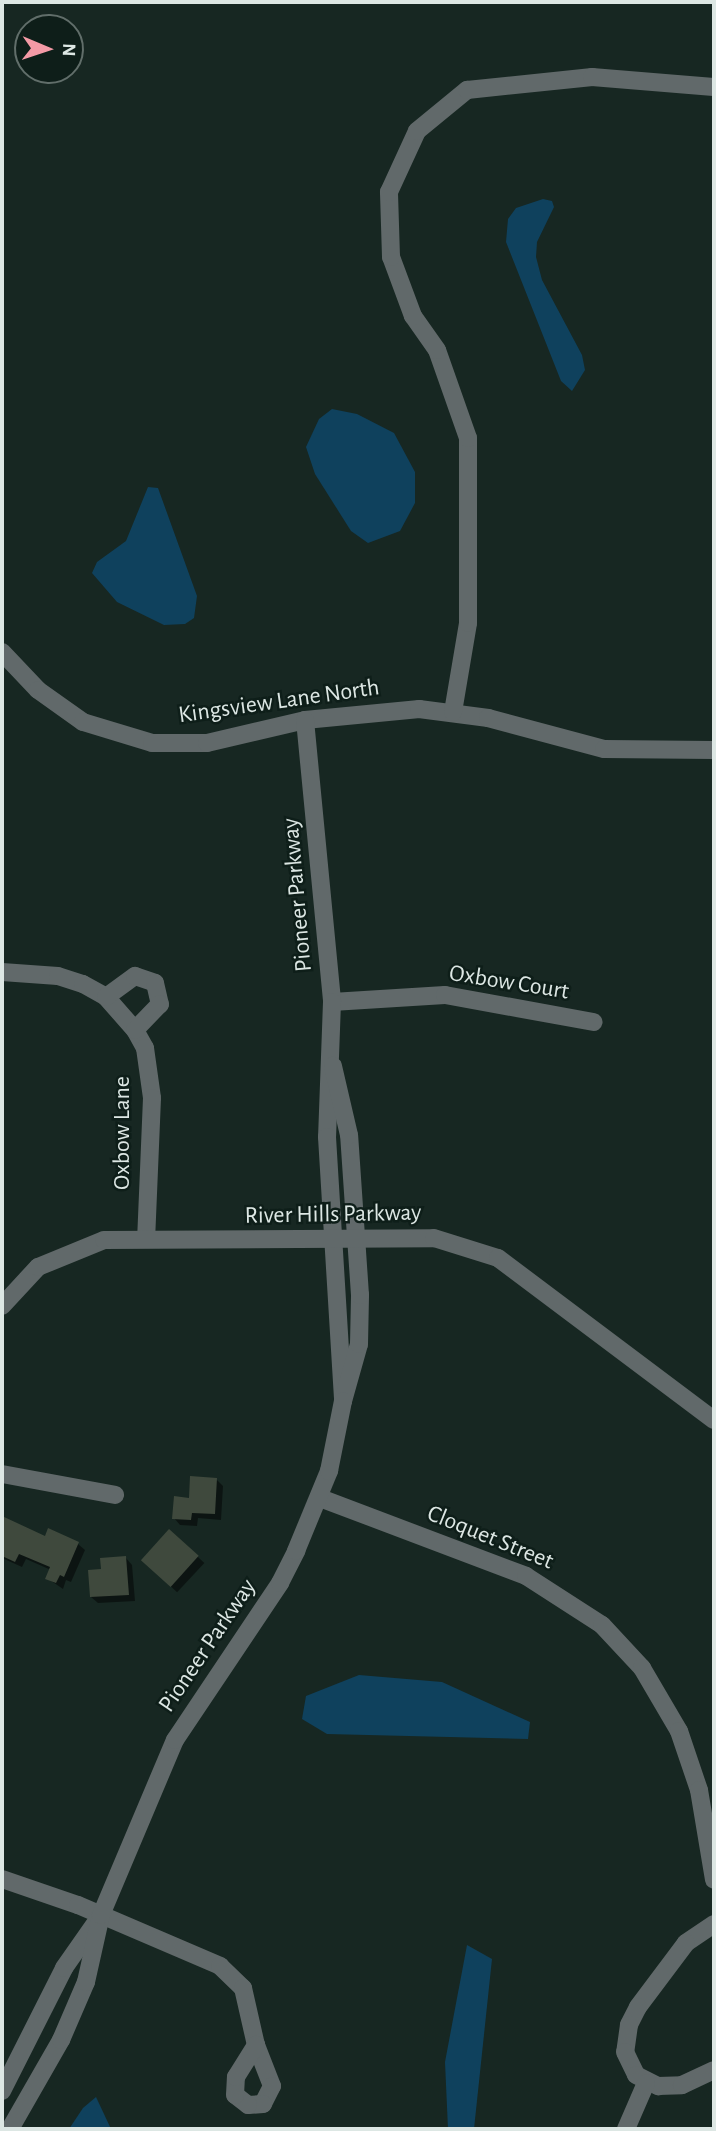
<!DOCTYPE html>
<html>
<head>
<meta charset="utf-8">
<style>
  body { margin:0 }
  #map { position:relative; width:716px; height:2131px; overflow:hidden; background:#172722; font-family:"Alegreya Sans",sans-serif }
  div>[style] { position:absolute }
  .water>* { inset:0; background:#0f415d }
  .shadow>* { inset:0; background:#0007; transform-origin:0 0 }
  .building>* { inset:0; background:#3f493d; transform-origin:0 0 }
  .minor>* { height:18px; margin:-9px; padding:0 9px; transform-origin:9px; border-radius:9px; background:#61696a }
  .tertiary>* { height:18px; margin:-9px; padding:0 9px; transform-origin:9px; border-radius:9px; background:#61696a }
  span { translate:-50% -50%; white-space:nowrap; text-align:center; line-height:1.15; -webkit-text-stroke:5px #0e1e19; paint-order:stroke }
  .street-label { font-size:24px; color:#dde7e4 }
  .frame { position:absolute; inset:0; border:4px solid #dde7e4; pointer-events:none }
  .north { position:absolute; left:14px; top:14px; width:70px; height:70px; box-sizing:border-box; background:#0e1e19; border:2px solid #616e6a; border-radius:50%; rotate:92deg; font-size:19px; font-weight:700; line-height:28px; text-align:center; color:#dde7e4 }
  .north::after { content:''; display:block; margin:auto; width:24px; height:32px; background:#f49aa6; clip-path:polygon(50% 0,100% 100%,50% 72%,0 100%) }
</style>
</head>
<body>
<div id="map">
  <div class="water">
    <i style="clip-path:polygon(543px 199px,552px 201px,554px 207px,537px 242px,536px 257px,542px 280px,582px 355px,585px 370px,572px 391px,561px 381px,506px 242px,508px 219px,516px 208px)"></i>
    <i style="clip-path:polygon(332px 409px,357px 414px,394px 433px,415px 472px,415px 503px,400px 531px,368px 543px,351px 531px,315px 474px,306px 447px,319px 419px)"></i>
    <i style="clip-path:polygon(148px 487px,158px 488px,197px 596px,194px 618px,185px 624px,164px 625px,117px 602px,92px 573px,97px 562px,126px 541px)"></i>
    <i style="clip-path:polygon(359px 1675px,442px 1682px,530px 1722px,528px 1739px,327px 1734px,302px 1719px,306px 1696px)"></i>
    <i style="clip-path:polygon(467px 1945px,492px 1959px,474px 2129px,448px 2129px,445px 2062px)"></i>
    <i style="clip-path:polygon(96px 2097px,111px 2129px,69px 2129px,83px 2108px)"></i>
  </div>
  <div class="shadow">
    <i style="clip-path:polygon(217px 1480px,223px 1486px,221px 1520px,198px 1518px,197px 1526px,180px 1525px,174px 1518px)"></i>
    <i style="clip-path:polygon(2px 1518px,46px 1538px,78px 1544px,85px 1550px,71px 1582px,66px 1580px,63px 1589px,47px 1578px,51px 1570px,26px 1559px,22px 1567px,2px 1558px)"></i>
    <i style="left:170px;top:1531px;width:47px;height:40px;rotate:43deg"></i>
    <i style="clip-path:polygon(126px 1558px,132px 1565px,135px 1601px,98px 1603px,91px 1597px,103px 1571px)"></i>
  </div>
  <div class="building">
    <i style="clip-path:polygon(190px 1476px,217px 1478px,215px 1514px,192px 1513px,191px 1520px,172px 1519px,174px 1496px,189px 1498px)"></i>
    <i style="clip-path:polygon(2px 1516px,45px 1536px,48px 1528px,79px 1542px,64px 1577px,60px 1575px,56px 1583px,45px 1579px,50px 1567px,19px 1554px,15px 1562px,2px 1556px)"></i>
    <i style="left:169px;top:1529px;width:40px;height:42px;rotate:42deg"></i>
    <i style="clip-path:polygon(126px 1556px,129px 1595px,90px 1597px,88px 1570px,101px 1569px,100px 1558px)"></i>
  </div>
  <div class="minor">
    <i style="left:2px;top:652px;width:52px;rotate:46.5deg"></i>
    <i style="left:38px;top:690px;width:55px;rotate:35.4deg"></i>
    <i style="left:83px;top:722px;width:72px;rotate:16.9deg"></i>
    <i style="left:152px;top:743px;width:55px"></i>
    <i style="left:207px;top:743px;width:101px;rotate:-13.2deg"></i>
    <i style="left:305px;top:720px;width:115px;rotate:-5.5deg"></i>
    <i style="left:419px;top:709px;width:70px;rotate:7.4deg"></i>
    <i style="left:488px;top:718px;width:120px;rotate:15deg"></i>
    <i style="left:604px;top:749px;width:110px;rotate:0.5deg"></i>
    <i style="left:453px;top:712px;width:90px;rotate:-80.4deg"></i>
    <i style="left:468px;top:623px;width:185px;rotate:-90deg"></i>
    <i style="left:468px;top:438px;width:93px;rotate:-109.4deg"></i>
    <i style="left:437px;top:350px;width:42px;rotate:-125.2deg"></i>
    <i style="left:413px;top:316px;width:63px;rotate:-110.4deg"></i>
    <i style="left:391px;top:257px;width:65px;rotate:-91.8deg"></i>
    <i style="left:389px;top:192px;width:67px;rotate:-65.3deg"></i>
    <i style="left:417px;top:131px;width:65px;rotate:-39.4deg"></i>
    <i style="left:467px;top:90px;width:126px;rotate:-5.9deg"></i>
    <i style="left:592px;top:77px;width:122px;rotate:4.7deg"></i>
    <i style="left:2px;top:972px;width:56px;rotate:4.1deg"></i>
    <i style="left:58px;top:976px;width:26px;rotate:18deg"></i>
    <i style="left:83px;top:984px;width:26px;rotate:29deg"></i>
    <i style="left:106px;top:997px;width:44px;rotate:48.7deg"></i>
    <i style="left:135px;top:1030px;width:21px;rotate:61deg"></i>
    <i style="left:145px;top:1048px;width:50px;rotate:82deg"></i>
    <i style="left:152px;top:1098px;width:141px;rotate:92.4deg"></i>
    <i style="left:106px;top:997px;width:36px;rotate:-36deg"></i>
    <i style="left:135px;top:976px;width:21px;rotate:19deg"></i>
    <i style="left:155px;top:983px;width:22px;rotate:77deg"></i>
    <i style="left:160px;top:1004px;width:36px;rotate:134deg"></i>
    <i style="left:332px;top:1002px;width:113px;rotate:-3.5deg"></i>
    <i style="left:445px;top:995px;width:151px;rotate:10.3deg"></i>
    <i style="left:2px;top:1474px;width:115px;rotate:10.5deg"></i>
    <i style="left:320px;top:1498px;width:220px;rotate:20.7deg"></i>
    <i style="left:526px;top:1576px;width:90px;rotate:32.8deg"></i>
    <i style="left:602px;top:1625px;width:59px;rotate:47.1deg"></i>
    <i style="left:642px;top:1668px;width:73px;rotate:59.6deg"></i>
    <i style="left:679px;top:1731px;width:62px;rotate:71.3deg"></i>
    <i style="left:699px;top:1790px;width:91px;rotate:80.5deg"></i>
    <i style="left:2px;top:1879px;width:80px;rotate:18.9deg"></i>
    <i style="left:78px;top:1905px;width:155px;rotate:23.2deg"></i>
    <i style="left:220px;top:1966px;width:32px;rotate:44deg"></i>
    <i style="left:243px;top:1988px;width:58px;rotate:77.2deg"></i>
    <i style="left:256px;top:2045px;width:44px;rotate:68.7deg"></i>
    <i style="left:272px;top:2086px;width:20px;rotate:117deg"></i>
    <i style="left:263px;top:2104px;width:15px;rotate:176deg"></i>
    <i style="left:248px;top:2105px;width:16px;rotate:-142deg"></i>
    <i style="left:235px;top:2095px;width:18px;rotate:-87deg"></i>
    <i style="left:236px;top:2077px;width:38px;rotate:-58deg"></i>
    <i style="left:714px;top:1924px;width:34px;rotate:146deg"></i>
    <i style="left:686px;top:1943px;width:80px;rotate:126.9deg"></i>
    <i style="left:638px;top:2007px;width:20px;rotate:117deg"></i>
    <i style="left:629px;top:2025px;width:27px;rotate:98deg"></i>
    <i style="left:625px;top:2052px;width:25px;rotate:64deg"></i>
    <i style="left:636px;top:2075px;width:25px;rotate:27deg"></i>
    <i style="left:658px;top:2086px;width:24px;rotate:-2deg"></i>
    <i style="left:682px;top:2085px;width:35px;rotate:-25deg"></i>
    <i style="left:626px;top:2129px;width:50px;rotate:-66.5deg"></i>
  </div>
  <div class="tertiary">
    <i style="left:305px;top:720px;width:283px;rotate:84.5deg"></i>
    <i style="left:332px;top:1002px;width:135px;rotate:92.1deg"></i>
    <i style="left:327px;top:1137px;width:264px;rotate:86.5deg"></i>
    <i style="left:343px;top:1401px;width:59px;rotate:-74.3deg"></i>
    <i style="left:359px;top:1344px;width:49px;rotate:-88.8deg"></i>
    <i style="left:360px;top:1295px;width:160px;rotate:-93.9deg"></i>
    <i style="left:349px;top:1135px;width:71px;rotate:-103.1deg"></i>
    <i style="left:2px;top:1306px;width:53px;rotate:-47.3deg"></i>
    <i style="left:38px;top:1267px;width:71px;rotate:-22.2deg"></i>
    <i style="left:104px;top:1240px;width:330px;rotate:-0.3deg"></i>
    <i style="left:434px;top:1238px;width:67px;rotate:17.4deg"></i>
    <i style="left:498px;top:1258px;width:270px;rotate:36.9deg"></i>
    <i style="left:2px;top:2091px;width:138px;rotate:-63.2deg"></i>
    <i style="left:64px;top:1968px;width:61px;rotate:-55deg"></i>
    <i style="left:10px;top:2129px;width:103px;rotate:-60.2deg"></i>
    <i style="left:61px;top:2040px;width:63px;rotate:-66.7deg"></i>
    <i style="left:86px;top:1982px;width:69px;rotate:-77.4deg"></i>
    <i style="left:101px;top:1915px;width:190px;rotate:-67.1deg"></i>
    <i style="left:175px;top:1740px;width:189px;rotate:-56.2deg"></i>
    <i style="left:280px;top:1583px;width:36px;rotate:-63deg"></i>
    <i style="left:296px;top:1551px;width:87px;rotate:-67.6deg"></i>
    <i style="left:329px;top:1471px;width:71px;rotate:-78.7deg"></i>
  </div>
  <div class="street-label">
    <span style="left:279px;top:702px;rotate:-8deg">Kingsview Lane North</span>
    <span style="left:298px;top:895px;rotate:-95deg">Pioneer Parkway</span>
    <span style="left:509px;top:983px;rotate:9deg">Oxbow Court</span>
    <span style="left:123px;top:1133px;rotate:-90deg">Oxbow Lane</span>
    <span style="left:333px;top:1215px;rotate:-1deg">River Hills Parkway</span>
    <span style="left:490px;top:1538px;rotate:22deg">Cloquet Street</span>
    <span style="left:208px;top:1646px;rotate:-56deg">Pioneer Parkway</span>
  </div>
  <div class="frame"></div>
  <div class="north">N</div>
</div>
</body>
</html>
